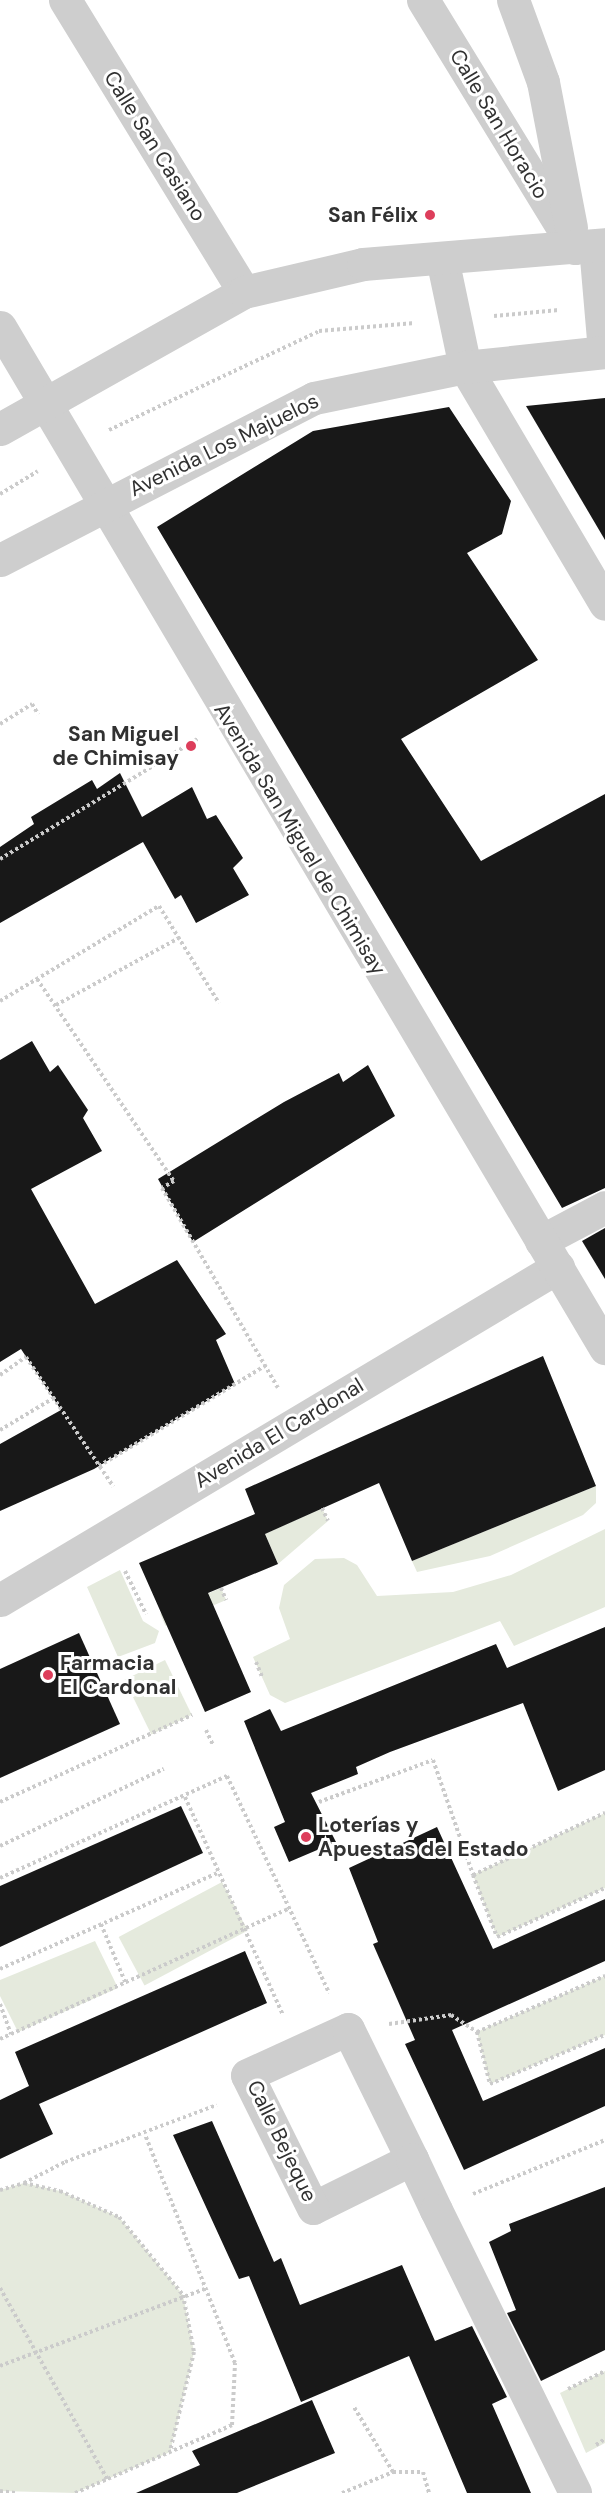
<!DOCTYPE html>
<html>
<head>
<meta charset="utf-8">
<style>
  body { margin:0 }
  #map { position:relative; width:605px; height:2493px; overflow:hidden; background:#fff; font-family:"DM Sans",sans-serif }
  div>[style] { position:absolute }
  .green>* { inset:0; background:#e5eadd; transform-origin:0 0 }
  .building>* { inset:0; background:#181818 }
  .path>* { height:4px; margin-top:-2px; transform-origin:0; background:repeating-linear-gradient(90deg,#cbcbcb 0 3px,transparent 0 6px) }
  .minor>* { height:33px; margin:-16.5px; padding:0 16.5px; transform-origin:16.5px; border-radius:16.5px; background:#cecece }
  .tertiary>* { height:33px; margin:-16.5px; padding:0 16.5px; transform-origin:16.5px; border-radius:16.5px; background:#cecece }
  .dots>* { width:16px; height:16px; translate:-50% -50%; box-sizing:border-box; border:3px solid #fff; border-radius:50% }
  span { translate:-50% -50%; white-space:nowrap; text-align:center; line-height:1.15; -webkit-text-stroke:6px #fff; paint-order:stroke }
  .street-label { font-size:21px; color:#313131 }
  .poi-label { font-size:21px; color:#313131; font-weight:700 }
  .right { translate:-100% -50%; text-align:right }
  .left { translate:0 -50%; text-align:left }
</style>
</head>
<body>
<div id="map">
  <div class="green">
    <i style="clip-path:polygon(596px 1486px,596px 1503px,583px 1515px,490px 1556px,417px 1572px,412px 1561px)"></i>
    <i style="clip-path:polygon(322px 1508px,328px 1521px,278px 1564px,265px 1534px)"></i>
    <i style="clip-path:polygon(605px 1529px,605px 1607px,514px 1646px,500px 1621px,285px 1703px,270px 1695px,253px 1657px,290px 1639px,279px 1608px,284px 1585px,315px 1559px,344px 1558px,357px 1565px,377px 1596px,453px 1592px,511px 1575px)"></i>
    <i style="clip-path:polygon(120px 1570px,143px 1621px,159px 1631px,155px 1643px,118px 1657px,87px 1587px)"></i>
    <i style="left:221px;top:1588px;width:13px;height:66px;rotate:67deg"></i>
    <i style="left:165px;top:1660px;width:61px;height:45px;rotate:64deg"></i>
    <i style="clip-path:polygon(605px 1813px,605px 1888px,497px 1937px,473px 1875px)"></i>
    <i style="left:222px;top:1882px;width:55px;height:117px;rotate:62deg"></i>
    <i style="clip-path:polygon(95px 1941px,118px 1988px,18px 2032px,0 1996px,0 1980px)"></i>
    <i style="clip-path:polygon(605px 1976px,605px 2035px,490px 2084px,477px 2032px)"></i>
    <i style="clip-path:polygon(24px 2183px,60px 2191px,119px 2217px,183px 2295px,194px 2352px,170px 2452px,75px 2493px,0 2491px,0 2190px)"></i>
    <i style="clip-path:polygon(605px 2371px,605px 2443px,586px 2453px,560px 2393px)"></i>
  </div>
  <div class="building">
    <i style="clip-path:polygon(605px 398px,605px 540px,526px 406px)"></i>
    <i style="clip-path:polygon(449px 407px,511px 501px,502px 534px,467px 553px,538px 660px,401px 739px,481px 861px,605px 794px,605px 1188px,562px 1208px,157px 527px,313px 431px)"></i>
    <i style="clip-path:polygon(120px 773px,142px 817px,192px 787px,207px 819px,216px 815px,243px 858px,233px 868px,249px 895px,196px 923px,181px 895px,175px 899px,143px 842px,0 923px,0 847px,34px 824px,31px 817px,92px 780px,97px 789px)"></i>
    <i style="clip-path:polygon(32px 1041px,50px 1072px,58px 1065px,88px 1110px,83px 1118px,102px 1151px,31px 1189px,95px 1304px,177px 1260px,226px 1334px,216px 1340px,235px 1384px,94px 1469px,0 1511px,0 1444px,61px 1410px,21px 1349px,0 1362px,0 1060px)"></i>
    <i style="clip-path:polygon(368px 1065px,395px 1116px,193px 1242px,158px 1179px,284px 1102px,339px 1073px,343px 1082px)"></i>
    <i style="clip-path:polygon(605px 1228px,605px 1279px,582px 1241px)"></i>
    <i style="clip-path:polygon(543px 1356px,596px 1486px,412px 1561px,379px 1483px,265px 1534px,278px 1564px,208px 1593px,251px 1692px,205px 1712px,139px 1563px,255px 1514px,245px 1489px)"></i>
    <i style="clip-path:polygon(605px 1627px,605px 1770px,558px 1791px,523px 1703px,390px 1752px,356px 1767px,358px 1774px,311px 1793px,336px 1842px,289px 1862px,274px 1827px,285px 1822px,244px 1721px,270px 1709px,281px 1731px,496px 1644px,507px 1668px)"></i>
    <i style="clip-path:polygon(79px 1633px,120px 1724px,0 1778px,0 1669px)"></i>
    <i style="clip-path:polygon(181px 1806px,203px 1853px,0 1947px,0 1886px)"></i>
    <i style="clip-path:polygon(437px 1827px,493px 1949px,605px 1899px,605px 1961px,452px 2030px,483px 2101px,605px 2048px,605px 2106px,464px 2170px,405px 2044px,415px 2040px,373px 1944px,378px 1942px,349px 1868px)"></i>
    <i style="clip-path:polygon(245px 1951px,267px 2003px,39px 2104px,53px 2134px,0 2159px,0 2100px,29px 2086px,15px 2052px)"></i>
    <i style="clip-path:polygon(212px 2121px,274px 2262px,281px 2258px,300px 2305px,402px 2265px,435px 2341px,472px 2326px,507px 2397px,492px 2404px,531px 2493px,467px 2493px,409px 2356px,301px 2402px,249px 2276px,239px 2279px,173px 2135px)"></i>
    <i style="clip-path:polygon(605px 2187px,605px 2350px,541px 2381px,507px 2313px,516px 2310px,489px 2242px,511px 2231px,509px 2224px)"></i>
    <i style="clip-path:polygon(312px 2400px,335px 2453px,237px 2493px,136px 2493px,200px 2465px,192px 2451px)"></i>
  </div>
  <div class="path">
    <i style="left:494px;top:316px;width:65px;rotate:-5.3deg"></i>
    <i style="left:109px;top:430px;width:232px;rotate:-25.2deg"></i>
    <i style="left:319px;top:331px;width:96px;rotate:-4.8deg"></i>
    <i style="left:0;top:494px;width:44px;rotate:-31.2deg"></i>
    <i style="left:0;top:724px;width:38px;rotate:-32deg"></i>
    <i style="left:32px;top:704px;width:12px;rotate:59deg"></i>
    <i style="left:0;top:859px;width:231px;rotate:-31.3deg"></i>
    <i style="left:37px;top:979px;width:244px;rotate:55.9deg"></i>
    <i style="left:174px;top:1181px;width:14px;rotate:150deg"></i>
    <i style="left:162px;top:1188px;width:231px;rotate:59.9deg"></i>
    <i style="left:0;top:1001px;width:185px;rotate:-30.9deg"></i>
    <i style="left:159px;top:906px;width:114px;rotate:58.3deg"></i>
    <i style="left:56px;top:1005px;width:140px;rotate:-28.6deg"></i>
    <i style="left:0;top:1375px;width:32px;rotate:-35deg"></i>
    <i style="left:26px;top:1357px;width:156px;rotate:56deg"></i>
    <i style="left:0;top:1430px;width:63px;rotate:-30.7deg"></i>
    <i style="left:99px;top:1466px;width:194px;rotate:-31.1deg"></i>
    <i style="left:322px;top:1508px;width:14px;rotate:65deg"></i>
    <i style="left:125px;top:1571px;width:48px;rotate:64deg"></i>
    <i style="left:221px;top:1588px;width:13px;rotate:67deg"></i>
    <i style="left:256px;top:1662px;width:16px;rotate:68deg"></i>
    <i style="left:206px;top:1730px;width:17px;rotate:65deg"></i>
    <i style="left:185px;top:1797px;width:239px;rotate:65.8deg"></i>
    <i style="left:0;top:1802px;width:211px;rotate:-24.4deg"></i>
    <i style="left:319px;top:1802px;width:121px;rotate:-20.2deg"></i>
    <i style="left:433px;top:1760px;width:122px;rotate:70.8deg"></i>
    <i style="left:473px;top:1875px;width:146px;rotate:-25.2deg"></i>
    <i style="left:0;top:1846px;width:181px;rotate:-25.2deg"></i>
    <i style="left:473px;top:1875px;width:66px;rotate:68.8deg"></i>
    <i style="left:497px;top:1937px;width:119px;rotate:-24.4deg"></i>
    <i style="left:0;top:1878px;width:249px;rotate:-24.2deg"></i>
    <i style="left:227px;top:1776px;width:240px;rotate:64.8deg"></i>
    <i style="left:101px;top:1924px;width:65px;rotate:67.4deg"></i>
    <i style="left:0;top:1969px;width:240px;rotate:-23.8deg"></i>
    <i style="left:0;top:2004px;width:32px;rotate:70deg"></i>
    <i style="left:389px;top:2024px;width:63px;rotate:-8.3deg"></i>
    <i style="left:451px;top:2015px;width:31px;rotate:33deg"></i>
    <i style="left:477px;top:2032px;width:54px;rotate:76deg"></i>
    <i style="left:490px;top:2084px;width:125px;rotate:-23.1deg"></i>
    <i style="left:477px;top:2032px;width:140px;rotate:-23.6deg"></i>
    <i style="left:0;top:2039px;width:316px;rotate:-24.3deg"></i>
    <i style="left:24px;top:2183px;width:46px;rotate:-27.1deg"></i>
    <i style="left:65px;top:2162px;width:162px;rotate:-20.6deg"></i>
    <i style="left:0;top:2190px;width:25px;rotate:-16deg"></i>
    <i style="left:24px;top:2183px;width:37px;rotate:13deg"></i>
    <i style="left:60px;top:2191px;width:64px;rotate:23.8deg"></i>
    <i style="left:119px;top:2217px;width:101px;rotate:50.6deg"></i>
    <i style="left:183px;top:2295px;width:58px;rotate:79.1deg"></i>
    <i style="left:194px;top:2352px;width:102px;rotate:103.6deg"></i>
    <i style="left:473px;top:2194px;width:143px;rotate:-22.2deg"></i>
    <i style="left:0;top:2288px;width:219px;rotate:60.7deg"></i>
    <i style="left:0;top:2366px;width:219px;rotate:-20.6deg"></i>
    <i style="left:568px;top:2389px;width:41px;rotate:-25.9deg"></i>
    <i style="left:596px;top:2445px;width:11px;rotate:-34deg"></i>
    <i style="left:393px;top:2472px;width:30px"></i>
    <i style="left:423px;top:2472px;width:22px;rotate:74deg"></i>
    <i style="left:0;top:2491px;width:15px;rotate:8deg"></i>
    <i style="left:75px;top:2493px;width:171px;rotate:-23.4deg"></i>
    <i style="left:232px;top:2425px;width:62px;rotate:-87.2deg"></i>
    <i style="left:235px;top:2363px;width:245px;rotate:-111.5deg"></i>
    <i style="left:342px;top:2493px;width:55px;rotate:-22.4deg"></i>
    <i style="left:393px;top:2472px;width:76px;rotate:-121deg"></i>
  </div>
  <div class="minor">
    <i style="left:65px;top:0;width:342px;rotate:58.5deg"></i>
    <i style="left:423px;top:0;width:291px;rotate:58.5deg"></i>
    <i style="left:513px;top:0;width:87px;rotate:69.9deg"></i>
    <i style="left:543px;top:82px;width:148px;rotate:79.1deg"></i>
    <i style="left:595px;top:246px;width:106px;rotate:85.1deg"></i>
    <i style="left:442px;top:258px;width:111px;rotate:78.1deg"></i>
    <i style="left:465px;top:367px;width:275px;rotate:59.4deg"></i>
    <i style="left:541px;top:1241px;width:72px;rotate:-28deg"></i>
    <i style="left:0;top:1600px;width:650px;rotate:-30.83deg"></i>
    <i style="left:412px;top:2159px;width:110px;rotate:153.7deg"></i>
    <i style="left:313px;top:2208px;width:148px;rotate:-116.4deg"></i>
    <i style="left:247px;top:2075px;width:111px;rotate:-24.5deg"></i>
    <i style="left:348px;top:2029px;width:145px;rotate:63.8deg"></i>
    <i style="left:412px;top:2159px;width:56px;rotate:64.8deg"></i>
    <i style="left:436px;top:2210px;width:315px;rotate:63.8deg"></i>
  </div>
  <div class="tertiary">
    <i style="left:0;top:327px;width:1187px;rotate:59.35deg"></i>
    <i style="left:0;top:429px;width:280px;rotate:-29.3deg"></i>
    <i style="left:244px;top:292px;width:122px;rotate:-13.2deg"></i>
    <i style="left:363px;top:264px;width:243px;rotate:-4.7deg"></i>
    <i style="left:0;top:560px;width:353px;rotate:-27.3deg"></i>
    <i style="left:314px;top:398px;width:154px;rotate:-11.6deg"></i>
    <i style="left:465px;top:367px;width:141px;rotate:-6.1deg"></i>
  </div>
  <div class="dots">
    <i style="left:430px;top:215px;background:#dd3e5b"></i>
    <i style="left:191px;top:746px;background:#dd3e5b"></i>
    <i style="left:48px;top:1675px;background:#dd3e5b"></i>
    <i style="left:306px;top:1837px;background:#dd3e5b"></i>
  </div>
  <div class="street-label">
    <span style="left:499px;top:124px;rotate:59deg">Calle San Horacio</span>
    <span style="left:155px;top:146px;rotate:58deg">Calle San Casiano</span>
    <span style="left:224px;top:445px;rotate:-26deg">Avenida Los Majuelos</span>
    <span style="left:300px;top:839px;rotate:59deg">Avenida San Miguel de Chimisay</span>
    <span style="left:279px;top:1433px;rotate:-31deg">Avenida El Cardonal</span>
    <span style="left:282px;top:2141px;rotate:64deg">Calle Bejeque</span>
  </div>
  <div class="poi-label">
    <span class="right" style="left:418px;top:215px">San Félix</span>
    <span class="right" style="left:179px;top:746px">San Miguel<br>de Chimisay</span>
    <span class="left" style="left:60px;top:1675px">Farmacia<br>El Cardonal</span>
    <span class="left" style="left:318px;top:1837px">Loterías y<br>Apuestas del Estado</span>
  </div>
</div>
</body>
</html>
